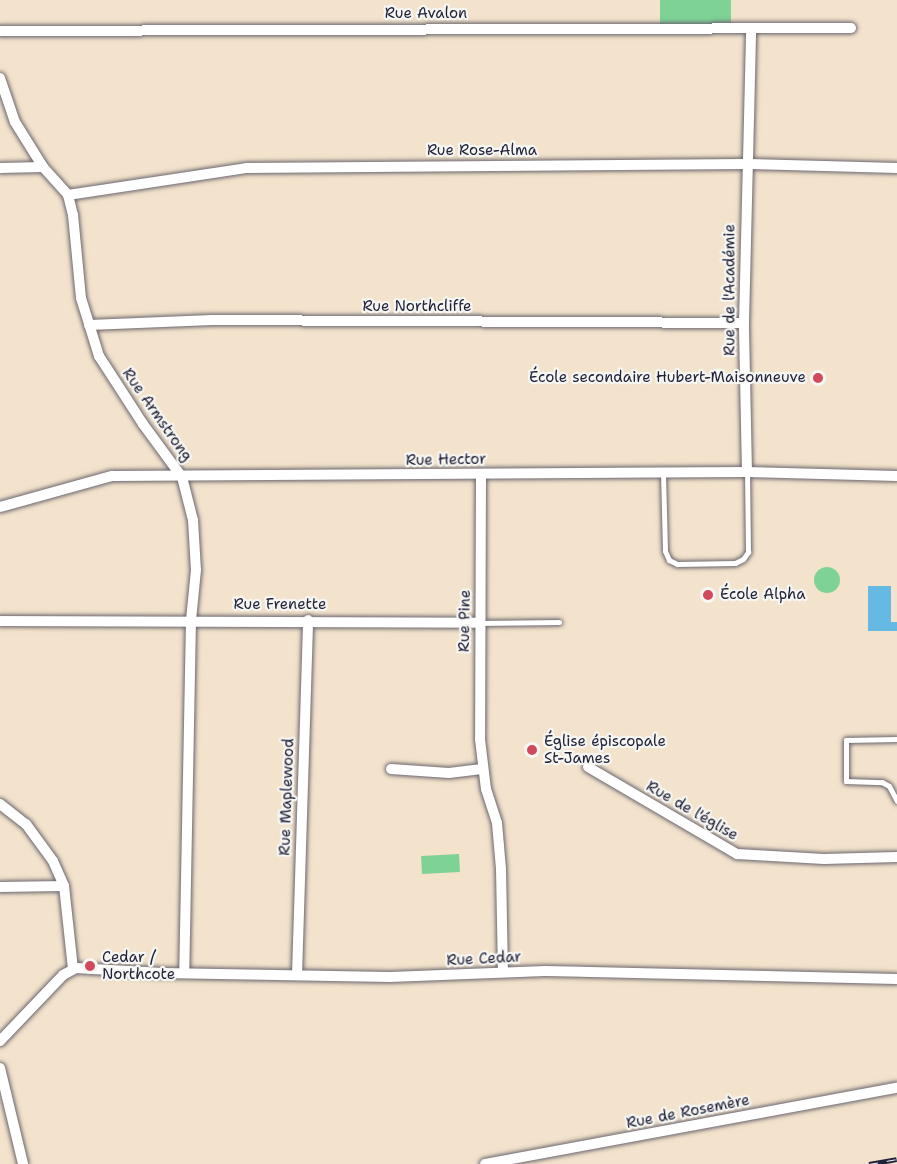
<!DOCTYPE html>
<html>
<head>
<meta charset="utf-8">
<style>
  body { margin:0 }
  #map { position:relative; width:897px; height:1164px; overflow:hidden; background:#f3e3cc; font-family:"Shantell Sans",sans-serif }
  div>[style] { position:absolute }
  .green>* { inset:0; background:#7ed296; transform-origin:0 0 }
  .round { border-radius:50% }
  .water>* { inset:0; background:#66b9e2 }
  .roads { filter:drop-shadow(0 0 2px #6b666e) drop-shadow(0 0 2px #6b666e) }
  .lane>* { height:5px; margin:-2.5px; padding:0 2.5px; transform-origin:2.5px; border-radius:2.5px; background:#fff }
  .street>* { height:10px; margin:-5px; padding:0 5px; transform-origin:5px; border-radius:5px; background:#fff }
  .rail>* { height:5px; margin-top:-2.5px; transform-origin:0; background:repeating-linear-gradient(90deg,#f6f6f2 0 9px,#22223b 0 18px); box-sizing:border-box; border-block:2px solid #22223b }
  .dots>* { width:16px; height:16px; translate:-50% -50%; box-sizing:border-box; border:3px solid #f6f6f2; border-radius:50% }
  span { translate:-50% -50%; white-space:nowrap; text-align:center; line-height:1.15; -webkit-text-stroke:4.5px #f6f6f2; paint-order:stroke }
  .street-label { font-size:15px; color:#22223b }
  .poi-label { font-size:15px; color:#22223b }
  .right { translate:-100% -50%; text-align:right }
  .left { translate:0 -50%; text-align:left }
</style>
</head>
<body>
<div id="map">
  <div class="green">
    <i style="left:660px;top:0;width:71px;height:24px"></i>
    <i class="round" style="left:814px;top:567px;width:26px;height:26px"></i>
    <i style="left:459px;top:854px;width:18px;height:38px;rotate:87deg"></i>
  </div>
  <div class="water">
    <i style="clip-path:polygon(868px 586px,891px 586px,891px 622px,897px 622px,897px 631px,868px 631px)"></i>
  </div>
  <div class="roads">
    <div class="lane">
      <i style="left:663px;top:473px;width:78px;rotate:88.5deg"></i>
      <i style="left:665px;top:551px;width:10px;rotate:66deg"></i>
      <i style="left:669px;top:560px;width:9px;rotate:27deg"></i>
      <i style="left:677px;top:564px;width:58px;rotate:-1deg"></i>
      <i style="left:735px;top:563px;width:9px;rotate:-27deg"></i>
      <i style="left:743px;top:559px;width:9px;rotate:-54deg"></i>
      <i style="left:748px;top:552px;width:80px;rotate:-90.7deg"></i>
      <i style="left:480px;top:623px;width:79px;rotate:-0.7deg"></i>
      <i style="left:897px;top:739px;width:51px;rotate:178.9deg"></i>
      <i style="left:846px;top:740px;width:41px;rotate:90deg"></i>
      <i style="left:846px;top:781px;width:36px;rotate:2deg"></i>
      <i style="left:882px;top:782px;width:8px;rotate:30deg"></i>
      <i style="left:889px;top:786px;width:17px;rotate:62deg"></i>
    </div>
    <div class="street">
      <i style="left:0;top:31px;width:851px;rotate:-0.2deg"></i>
      <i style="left:0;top:78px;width:46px;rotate:71.2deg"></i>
      <i style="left:15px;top:122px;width:53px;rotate:58.1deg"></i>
      <i style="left:43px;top:167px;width:38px;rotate:48deg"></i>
      <i style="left:68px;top:195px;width:21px;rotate:76deg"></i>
      <i style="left:73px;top:215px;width:83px;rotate:84.5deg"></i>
      <i style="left:81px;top:298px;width:61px;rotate:72.8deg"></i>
      <i style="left:99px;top:356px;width:81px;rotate:57.1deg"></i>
      <i style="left:143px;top:424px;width:66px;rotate:53.7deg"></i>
      <i style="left:182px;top:477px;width:44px;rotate:75.7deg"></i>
      <i style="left:193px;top:520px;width:50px;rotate:86.6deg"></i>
      <i style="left:196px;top:570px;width:50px;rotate:95.7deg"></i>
      <i style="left:191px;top:620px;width:353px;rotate:91.1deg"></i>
      <i style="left:0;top:168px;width:43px;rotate:-1.3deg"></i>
      <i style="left:68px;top:195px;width:180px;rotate:-8.6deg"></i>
      <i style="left:246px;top:168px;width:500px;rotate:-0.46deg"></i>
      <i style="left:746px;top:164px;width:151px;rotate:1.5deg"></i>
      <i style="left:89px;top:325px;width:123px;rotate:-2.3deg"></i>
      <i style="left:212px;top:320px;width:532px;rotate:0.32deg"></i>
      <i style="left:747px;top:472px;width:149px;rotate:-91.2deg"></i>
      <i style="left:744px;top:323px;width:295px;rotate:-88.6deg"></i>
      <i style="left:481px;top:474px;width:265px;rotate:90.2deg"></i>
      <i style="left:480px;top:739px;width:50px;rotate:83.2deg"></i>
      <i style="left:486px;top:789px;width:36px;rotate:72deg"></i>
      <i style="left:497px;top:823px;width:46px;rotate:85deg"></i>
      <i style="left:501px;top:869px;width:103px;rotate:88.9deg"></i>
      <i style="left:0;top:507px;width:116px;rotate:-15.5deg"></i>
      <i style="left:112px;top:476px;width:635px;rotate:-0.36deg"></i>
      <i style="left:747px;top:472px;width:150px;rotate:1.5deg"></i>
      <i style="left:0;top:621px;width:480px;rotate:0.2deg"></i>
      <i style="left:588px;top:767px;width:173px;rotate:30.3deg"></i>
      <i style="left:737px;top:854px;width:87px;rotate:3.3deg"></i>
      <i style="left:824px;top:859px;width:73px;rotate:-1.6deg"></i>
      <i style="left:391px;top:769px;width:58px;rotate:3.9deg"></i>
      <i style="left:449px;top:773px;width:33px;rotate:-7deg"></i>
      <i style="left:0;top:804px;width:33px;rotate:38deg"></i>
      <i style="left:26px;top:824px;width:46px;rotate:53.9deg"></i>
      <i style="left:53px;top:861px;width:27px;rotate:66deg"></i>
      <i style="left:64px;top:886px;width:83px;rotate:83.8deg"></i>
      <i style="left:0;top:887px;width:64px;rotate:-0.9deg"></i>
      <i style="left:297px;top:975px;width:355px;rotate:-88.2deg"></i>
      <i style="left:0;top:1041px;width:91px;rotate:-46.3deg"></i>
      <i style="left:63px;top:975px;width:15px;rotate:-28deg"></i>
      <i style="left:76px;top:968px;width:86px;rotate:3.3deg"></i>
      <i style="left:162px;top:973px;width:228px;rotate:1deg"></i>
      <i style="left:390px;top:977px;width:155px;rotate:-2.2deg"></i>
      <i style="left:545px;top:971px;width:352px;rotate:1.3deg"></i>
      <i style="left:0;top:1068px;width:99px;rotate:76.5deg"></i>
      <i style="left:485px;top:1164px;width:419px;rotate:-10.5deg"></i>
    </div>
  </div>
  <div class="rail">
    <i style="left:869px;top:1164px;width:28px;rotate:-10deg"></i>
  </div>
  <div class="dots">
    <i style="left:818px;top:378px;background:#d1495b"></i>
    <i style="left:708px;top:595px;background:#d1495b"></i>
    <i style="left:532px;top:750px;background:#d1495b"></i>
    <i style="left:90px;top:966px;background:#d1495b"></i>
  </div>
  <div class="street-label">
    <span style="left:426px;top:14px">Rue Avalon</span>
    <span style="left:482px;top:151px">Rue Rose-Alma</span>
    <span style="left:730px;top:290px;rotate:-90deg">Rue de l'Académie</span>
    <span style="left:417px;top:307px">Rue Northcliffe</span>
    <span style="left:157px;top:415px;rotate:55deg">Rue Armstrong</span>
    <span style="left:446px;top:460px;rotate:-1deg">Rue Hector</span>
    <span style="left:280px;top:605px">Rue Frenette</span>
    <span style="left:465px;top:621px;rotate:-89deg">Rue Pine</span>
    <span style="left:287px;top:797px;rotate:-88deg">Rue Maplewood</span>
    <span style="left:692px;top:811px;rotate:30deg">Rue de l'église</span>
    <span style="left:484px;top:959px;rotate:-3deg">Rue Cedar</span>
    <span style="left:688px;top:1112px;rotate:-11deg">Rue de Rosemère</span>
  </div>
  <div class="poi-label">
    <span class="right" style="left:806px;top:378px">École secondaire Hubert-Maisonneuve</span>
    <span class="left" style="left:720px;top:595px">École Alpha</span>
    <span class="left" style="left:544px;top:750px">Église épiscopale<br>St-James</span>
    <span class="left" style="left:102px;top:966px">Cedar /<br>Northcote</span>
  </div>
</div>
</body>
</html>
